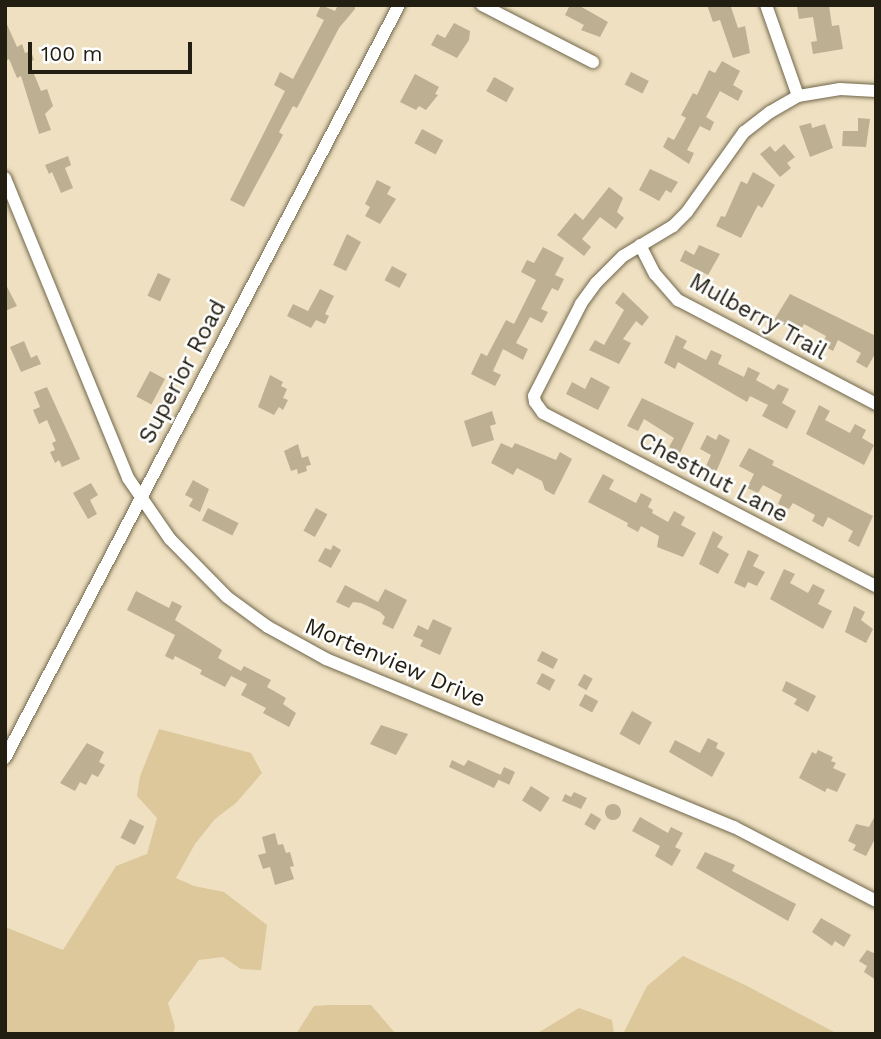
<!DOCTYPE html>
<html>
<head>
<meta charset="utf-8">
<style>
  body { margin:0 }
  #map { position:relative; width:881px; height:1039px; overflow:hidden; background:#eee0c1; font-family:"Work Sans",sans-serif }
  div>[style] { position:absolute }
  .green>* { inset:0; background:#ddc89c }
  .building>* { inset:0; background:#bdaf92; transform-origin:0 0 }
  .round { border-radius:50% }
  .roads { filter:drop-shadow(0 0 2px #72664a) drop-shadow(0 0 2px #72664a) }
  .minor>* { height:12px; margin:-6px; padding:0 6px; transform-origin:6px; border-radius:6px; background:#fff }
  span { translate:-50% -50%; white-space:nowrap; text-align:center; line-height:1.15; -webkit-text-stroke:5px #fff; paint-order:stroke }
  .street-label { font-size:23px; color:#231e12 }
  .frame { position:absolute; inset:0; border:7px solid #231e12; pointer-events:none }
  .scale { position:absolute; left:28px; top:42px; width:164px; height:32px; box-sizing:border-box; border:4px solid #231e12; border-top:0; padding-left:9px; font-size:21px; line-height:24px; white-space:nowrap; color:#231e12; -webkit-text-stroke:5px #fff; paint-order:stroke }
</style>
</head>
<body>
<div id="map">
  <div class="green">
    <i style="clip-path:polygon(159px 729px,251px 753px,262px 773px,236px 803px,215px 819px,195px 844px,176px 878px,194px 886px,224px 892px,267px 925px,261px 970px,241px 969px,223px 957px,199px 960px,168px 1003px,175px 1027px,173px 1034px,5px 1034px,5px 927px,63px 950px,116px 866px,147px 854px,157px 818px,137px 796px,140px 776px)"></i>
    <i style="clip-path:polygon(683px 956px,743px 984px,838px 1034px,623px 1034px,647px 986px)"></i>
    <i style="clip-path:polygon(331px 1005px,371px 1005px,396px 1034px,296px 1034px,314px 1006px)"></i>
    <i style="clip-path:polygon(579px 1008px,612px 1020px,614px 1034px,536px 1034px)"></i>
  </div>
  <div class="building">
    <i style="clip-path:polygon(321px 5px,335px 11px,338px 5px,355px 5px,355px 9px,339px 28px,297px 108px,293px 106px,279px 132px,283px 135px,244px 207px,230px 200px,285px 91px,274px 85px,280px 72px,293px 79px,324px 20px,316px 16px)"></i>
    <i style="clip-path:polygon(570px 5px,578px 5px,608px 22px,600px 37px,581px 30px,584px 25px,565px 15px)"></i>
    <i style="clip-path:polygon(707px 5px,731px 7px,738px 28px,745px 26px,750px 53px,733px 58px,720px 20px,713px 22px)"></i>
    <i style="clip-path:polygon(829px 5px,832px 26px,839px 25px,843px 49px,813px 54px,811px 42px,817px 41px,813px 17px,799px 19px,797px 7px)"></i>
    <i style="clip-path:polygon(5px 20px,17px 47px,22px 44px,25px 53px,31px 51px,34px 60px,29px 62px,41px 91px,47px 89px,53px 106px,45px 114px,51px 130px,39px 134px,21px 76px,17px 78px,9px 59px,5px 61px)"></i>
    <i style="clip-path:polygon(454px 23px,470px 31px,469px 40px,457px 58px,431px 45px,437px 34px,445px 38px)"></i>
    <i style="clip-path:polygon(722px 61px,740px 71px,733px 85px,743px 91px,738px 101px,720px 91px,706px 117px,714px 122px,710px 131px,700px 126px,687px 150px,694px 153px,689px 164px,663px 147px,668px 137px,674px 140px,686px 118px,681px 115px,693px 93px,697px 95px,709px 70px,715px 73px)"></i>
    <i style="left:631px;top:72px;width:20px;height:14px;rotate:27deg"></i>
    <i style="clip-path:polygon(415px 74px,439px 87px,435px 94px,438px 95px,426px 110px,419px 106px,416px 110px,400px 102px)"></i>
    <i style="left:494px;top:77px;width:23px;height:16px;rotate:29deg"></i>
    <i style="clip-path:polygon(858px 118px,870px 119px,866px 147px,842px 146px,843px 131px,858px 131px)"></i>
    <i style="clip-path:polygon(811px 123px,812px 128px,825px 124px,833px 148px,810px 157px,799px 126px)"></i>
    <i style="left:422px;top:129px;width:24px;height:16px;rotate:28deg"></i>
    <i style="clip-path:polygon(784px 144px,795px 157px,787px 163px,791px 168px,780px 177px,760px 154px,770px 146px,775px 152px)"></i>
    <i style="clip-path:polygon(68px 156px,71px 165px,65px 168px,73px 188px,61px 193px,52px 172px,49px 174px,45px 165px)"></i>
    <i style="clip-path:polygon(650px 169px,678px 182px,671px 193px,666px 190px,659px 201px,639px 190px)"></i>
    <i style="clip-path:polygon(753px 172px,775px 185px,762px 208px,758px 205px,741px 238px,716px 226px,721px 216px,725px 217px,741px 181px,747px 184px)"></i>
    <i style="clip-path:polygon(377px 180px,391px 187px,387px 194px,396px 199px,380px 224px,365px 216px,370px 207px,365px 204px)"></i>
    <i style="clip-path:polygon(609px 187px,623px 198px,617px 212px,624px 218px,616px 229px,600px 217px,582px 239px,591px 247px,584px 256px,557px 235px,575px 213px,583px 220px)"></i>
    <i style="clip-path:polygon(347px 234px,361px 242px,346px 271px,333px 265px)"></i>
    <i style="clip-path:polygon(699px 245px,720px 254px,708px 275px,680px 261px,685px 250px,694px 255px)"></i>
    <i style="clip-path:polygon(543px 247px,564px 258px,555px 275px,564px 279px,558px 291px,552px 288px,541px 309px,548px 312px,542px 323px,530px 317px,516px 343px,528px 349px,523px 360px,503px 349px,493px 371px,501px 375px,495px 386px,471px 374px,481px 353px,487px 356px,506px 320px,514px 324px,536px 280px,521px 272px,527px 260px,534px 263px)"></i>
    <i style="left:392px;top:266px;width:17px;height:16px;rotate:28deg"></i>
    <i style="left:158px;top:273px;width:14px;height:25px;rotate:25deg"></i>
    <i style="clip-path:polygon(5px 283px,17px 306px,5px 311px)"></i>
    <i style="clip-path:polygon(320px 289px,334px 296px,325px 314px,329px 316px,325px 324px,316px 320px,311px 328px,287px 316px,293px 304px,308px 311px)"></i>
    <i style="clip-path:polygon(623px 292px,649px 317px,642px 326px,636px 321px,623px 339px,631px 343px,619px 364px,589px 350px,595px 340px,604px 345px,624px 310px,615px 303px)"></i>
    <i style="clip-path:polygon(790px 294px,876px 336px,876px 352px,867px 368px,856px 362px,861px 353px,838px 340px,833px 351px,822px 345px,826px 336px,804px 324px,802px 328px,790px 322px,788px 327px,774px 320px)"></i>
    <i style="clip-path:polygon(676px 335px,687px 341px,683px 348px,706px 360px,711px 350px,722px 355px,718px 364px,744px 377px,748px 367px,760px 373px,756px 380px,774px 390px,778px 384px,789px 389px,782px 403px,796px 411px,787px 429px,762px 416px,768px 405px,750px 396px,747px 402px,678px 362px,675px 369px,664px 363px)"></i>
    <i style="clip-path:polygon(24px 341px,31px 358px,37px 355px,41px 364px,21px 372px,10px 347px)"></i>
    <i style="left:150px;top:371px;width:17px;height:29px;rotate:28deg"></i>
    <i style="clip-path:polygon(270px 375px,283px 382px,281px 386px,287px 389px,283px 398px,288px 400px,283px 410px,279px 407px,274px 415px,258px 407px)"></i>
    <i style="clip-path:polygon(591px 377px,610px 387px,598px 410px,566px 394px,572px 382px,585px 389px)"></i>
    <i style="clip-path:polygon(47px 387px,80px 459px,62px 467px,59px 460px,55px 463px,50px 452px,55px 450px,52px 443px,56px 441px,47px 420px,39px 424px,33px 410px,40px 407px,34px 392px)"></i>
    <i style="clip-path:polygon(642px 398px,694px 423px,680px 453px,669px 447px,674px 438px,644px 419px,638px 431px,627px 426px)"></i>
    <i style="clip-path:polygon(819px 405px,830px 411px,825px 420px,850px 433px,855px 424px,866px 430px,862px 438px,874px 445px,864px 465px,806px 434px)"></i>
    <i style="clip-path:polygon(492px 411px,496px 424px,490px 426px,494px 440px,472px 447px,464px 421px)"></i>
    <i style="clip-path:polygon(719px 434px,730px 440px,716px 472px,706px 466px,711px 455px,700px 449px,707px 435px,716px 440px)"></i>
    <i style="clip-path:polygon(501px 443px,512px 448px,515px 443px,556px 460px,560px 452px,572px 459px,554px 495px,545px 490px,542px 481px,517px 468px,513px 475px,491px 463px)"></i>
    <i style="clip-path:polygon(298px 444px,302px 458px,308px 456px,311px 465px,306px 466px,307px 471px,298px 474px,297px 469px,291px 471px,284px 451px)"></i>
    <i style="clip-path:polygon(749px 448px,774px 461px,772px 465px,873px 516px,859px 547px,848px 541px,853px 531px,828px 517px,823px 527px,812px 521px,815px 515px,793px 503px,789px 509px,778px 504px,782px 495px,763px 485px,758px 493px,747px 488px,754px 474px,739px 466px)"></i>
    <i style="clip-path:polygon(603px 474px,614px 480px,609px 489px,636px 503px,641px 493px,652px 499px,648px 507px,653px 510px,652px 513px,668px 522px,674px 511px,685px 517px,681px 525px,696px 533px,683px 557px,657px 547px,659px 536px,641px 526px,638px 532px,627px 526px,628px 523px,588px 502px)"></i>
    <i style="clip-path:polygon(193px 480px,209px 489px,200px 512px,189px 506px,193px 499px,185px 495px)"></i>
    <i style="clip-path:polygon(91px 483px,98px 495px,90px 500px,97px 514px,88px 519px,73px 493px)"></i>
    <i style="left:208px;top:508px;width:34px;height:14px;rotate:26deg"></i>
    <i style="left:316px;top:508px;width:13px;height:26px;rotate:29deg"></i>
    <i style="clip-path:polygon(713px 531px,723px 537px,717px 547px,729px 554px,718px 574px,699px 564px)"></i>
    <i style="clip-path:polygon(333px 545px,341px 550px,331px 568px,318px 561px,325px 548px,331px 550px)"></i>
    <i style="clip-path:polygon(748px 550px,759px 555px,753px 566px,765px 572px,757px 586px,748px 582px,745px 588px,734px 583px)"></i>
    <i style="clip-path:polygon(784px 569px,795px 574px,790px 583px,808px 593px,813px 584px,825px 590px,818px 604px,832px 611px,823px 629px,770px 599px)"></i>
    <i style="clip-path:polygon(345px 585px,378px 602px,385px 589px,407px 600px,393px 629px,382px 624px,385px 617px,380px 612px,361px 603px,353px 602px,349px 608px,336px 602px)"></i>
    <i style="clip-path:polygon(136px 591px,169px 608px,172px 601px,182px 606px,175px 620px,222px 650px,218px 658px,241px 671px,244px 666px,271px 680px,267px 687px,286px 698px,283px 704px,296px 713px,289px 727px,263px 713px,266px 708px,241px 695px,247px 684px,231px 676px,225px 687px,200px 674px,202px 670px,175px 656px,173px 660px,165px 656px,175px 635px,127px 610px)"></i>
    <i style="clip-path:polygon(854px 606px,865px 612px,861px 620px,873px 629px,866px 643px,845px 632px)"></i>
    <i style="clip-path:polygon(433px 619px,452px 628px,440px 655px,420px 646px,423px 640px,413px 636px,418px 625px,428px 630px)"></i>
    <i style="left:542px;top:651px;width:18px;height:11px;rotate:27deg"></i>
    <i style="left:542px;top:673px;width:15px;height:12px;rotate:28deg"></i>
    <i style="left:584px;top:674px;width:10px;height:13px;rotate:29deg"></i>
    <i style="clip-path:polygon(786px 681px,816px 696px,808px 712px,794px 704px,797px 699px,782px 691px)"></i>
    <i style="left:585px;top:694px;width:15px;height:13px;rotate:28deg"></i>
    <i style="left:632px;top:711px;width:23px;height:26px;rotate:29deg"></i>
    <i style="clip-path:polygon(381px 725px,408px 734px,396px 755px,370px 744px)"></i>
    <i style="clip-path:polygon(708px 738px,718px 743px,716px 748px,725px 753px,712px 777px,669px 752px,675px 740px,700px 753px)"></i>
    <i style="clip-path:polygon(87px 743px,104px 752px,99px 762px,105px 765px,98px 777px,92px 774px,86px 785px,80px 782px,75px 791px,60px 783px)"></i>
    <i style="clip-path:polygon(818px 750px,833px 757px,831px 761px,836px 763px,833px 768px,846px 774px,837px 792px,827px 788px,825px 792px,799px 778px,812px 752px,816px 754px)"></i>
    <i style="clip-path:polygon(452px 760px,464px 766px,468px 760px,501px 775px,494px 788px,449px 767px)"></i>
    <i style="left:504px;top:767px;width:12px;height:14px;rotate:24deg"></i>
    <i style="left:531px;top:786px;width:22px;height:17px;rotate:32deg"></i>
    <i style="clip-path:polygon(574px 792px,587px 798px,581px 809px,562px 801px,565px 794px,571px 797px)"></i>
    <i class="round" style="left:605px;top:804px;width:16px;height:16px"></i>
    <i style="left:591px;top:813px;width:12px;height:13px;rotate:31deg"></i>
    <i style="clip-path:polygon(876px 814px,876px 837px,866px 856px,853px 850px,856px 845px,848px 841px,856px 824px,869px 827px)"></i>
    <i style="clip-path:polygon(640px 817px,668px 833px,671px 827px,683px 833px,675px 847px,681px 850px,672px 866px,655px 856px,660px 846px,632px 831px)"></i>
    <i style="left:130px;top:819px;width:16px;height:21px;rotate:27deg"></i>
    <i style="clip-path:polygon(275px 833px,278px 845px,283px 844px,286px 853px,290px 852px,294px 866px,290px 867px,294px 879px,275px 885px,270px 867px,263px 869px,258px 855px,266px 853px,262px 837px)"></i>
    <i style="clip-path:polygon(705px 852px,735px 865px,732px 871px,796px 904px,788px 921px,696px 868px)"></i>
    <i style="clip-path:polygon(821px 918px,851px 935px,844px 947px,835px 941px,832px 946px,812px 932px)"></i>
    <i style="clip-path:polygon(867px 950px,876px 954px,876px 980px,864px 972px,867px 966px,859px 961px)"></i>
  </div>
  <div class="roads">
    <div class="minor">
      <i style="left:482px;top:5px;width:125px;rotate:27.2deg"></i>
      <i style="left:766px;top:5px;width:96px;rotate:70.6deg"></i>
      <i style="left:876px;top:91px;width:36px;rotate:-177deg"></i>
      <i style="left:840px;top:89px;width:43px;rotate:170.5deg"></i>
      <i style="left:798px;top:96px;width:32px;rotate:150deg"></i>
      <i style="left:770px;top:112px;width:33px;rotate:142deg"></i>
      <i style="left:744px;top:132px;width:98px;rotate:125.5deg"></i>
      <i style="left:687px;top:212px;width:20px;rotate:135deg"></i>
      <i style="left:673px;top:226px;width:58px;rotate:149deg"></i>
      <i style="left:623px;top:256px;width:38px;rotate:135deg"></i>
      <i style="left:596px;top:283px;width:26px;rotate:126deg"></i>
      <i style="left:581px;top:304px;width:103px;rotate:117.1deg"></i>
      <i style="left:534px;top:396px;width:6px;rotate:81deg"></i>
      <i style="left:535px;top:402px;width:14px;rotate:54deg"></i>
      <i style="left:543px;top:413px;width:375px;rotate:27.5deg"></i>
      <i style="left:5px;top:178px;width:324px;rotate:67.7deg"></i>
      <i style="left:128px;top:478px;width:74px;rotate:55.5deg"></i>
      <i style="left:170px;top:539px;width:81px;rotate:45.5deg"></i>
      <i style="left:227px;top:597px;width:51px;rotate:36.2deg"></i>
      <i style="left:268px;top:627px;width:66px;rotate:28.9deg"></i>
      <i style="left:326px;top:659px;width:441px;rotate:22.4deg"></i>
      <i style="left:734px;top:827px;width:160px;rotate:27.5deg"></i>
      <i style="left:640px;top:245px;width:33px;rotate:63deg"></i>
      <i style="left:655px;top:274px;width:35px;rotate:49deg"></i>
      <i style="left:678px;top:300px;width:224px;rotate:27.7deg"></i>
      <i style="left:5px;top:758px;width:850px;rotate:-62.38deg"></i>
    </div>
  </div>
  <div class="street-label">
    <span style="left:758px;top:317px;rotate:29deg">Mulberry Trail</span>
    <span style="left:183px;top:372px;rotate:-62deg">Superior Road</span>
    <span style="left:713px;top:478px;rotate:28deg">Chestnut Lane</span>
    <span style="left:395px;top:663px;rotate:23deg">Mortenview Drive</span>
  </div>
  <div class="frame"></div>
  <div class="scale">100 m</div>
</div>
</body>
</html>
